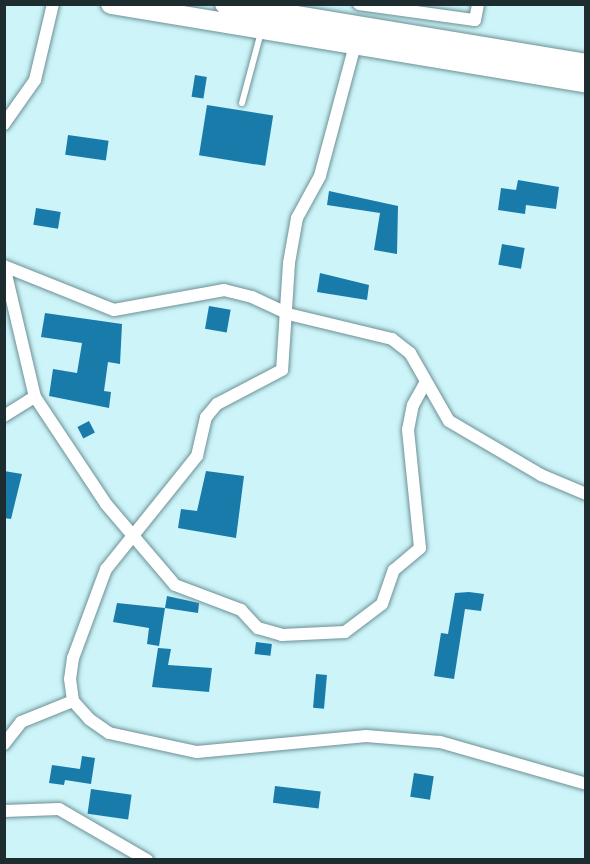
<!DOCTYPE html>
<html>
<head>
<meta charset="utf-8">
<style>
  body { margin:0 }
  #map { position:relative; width:590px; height:864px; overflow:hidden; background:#ccf4f9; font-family:"Space Grotesk",sans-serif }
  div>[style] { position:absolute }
  .building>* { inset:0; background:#197baa; transform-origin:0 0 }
  .roads { filter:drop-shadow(0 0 2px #6c9195) drop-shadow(0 0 2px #6c9195) }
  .lane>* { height:6px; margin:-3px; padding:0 3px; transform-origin:3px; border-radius:3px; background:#fff }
  .street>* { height:12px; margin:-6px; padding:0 6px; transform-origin:6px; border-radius:6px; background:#fff }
  .primary>* { height:20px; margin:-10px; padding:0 10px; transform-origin:10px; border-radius:10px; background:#fff }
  span { translate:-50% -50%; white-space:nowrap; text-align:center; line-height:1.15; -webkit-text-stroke:6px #fff; paint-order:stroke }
  .frame { position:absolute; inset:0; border:6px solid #1d2c2e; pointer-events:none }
</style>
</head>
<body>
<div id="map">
  <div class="building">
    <i style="left:195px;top:75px;width:12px;height:22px;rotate:9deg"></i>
    <i style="left:207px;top:105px;width:67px;height:51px;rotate:9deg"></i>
    <i style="left:68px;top:135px;width:41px;height:20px;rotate:8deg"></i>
    <i style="clip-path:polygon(518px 180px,559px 187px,556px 209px,526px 205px,525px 214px,498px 210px,501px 188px,516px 190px)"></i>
    <i style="clip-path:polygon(329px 191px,398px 206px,397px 254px,374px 250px,380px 213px,327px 205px)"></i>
    <i style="left:36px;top:208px;width:25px;height:17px;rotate:9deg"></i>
    <i style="left:502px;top:244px;width:23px;height:21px;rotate:10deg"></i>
    <i style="clip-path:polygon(320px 273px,369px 285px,367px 300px,317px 292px)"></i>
    <i style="left:209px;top:306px;width:22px;height:23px;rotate:10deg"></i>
    <i style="clip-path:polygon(45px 313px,122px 324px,120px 364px,108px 362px,104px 391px,111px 392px,109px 408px,49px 396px,53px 369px,77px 373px,82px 343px,41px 337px)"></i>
    <i style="left:89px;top:421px;width:13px;height:13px;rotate:63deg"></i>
    <i style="clip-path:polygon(4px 471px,22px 474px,11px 519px,4px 518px)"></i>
    <i style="clip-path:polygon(206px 471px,244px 476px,236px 538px,178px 528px,181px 509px,197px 511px)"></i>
    <i style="clip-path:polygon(469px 592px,484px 594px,481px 611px,465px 609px,454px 679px,434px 676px,441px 633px,448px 634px,455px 593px)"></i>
    <i style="clip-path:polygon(167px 596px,199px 603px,198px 613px,165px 608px)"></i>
    <i style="clip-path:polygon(117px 603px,165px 608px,159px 646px,147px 644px,149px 628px,113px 622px)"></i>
    <i style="left:256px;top:642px;width:16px;height:12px;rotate:7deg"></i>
    <i style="clip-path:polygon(158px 648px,171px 649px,168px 665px,212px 668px,209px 692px,152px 687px)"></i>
    <i style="left:316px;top:674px;width:11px;height:34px;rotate:5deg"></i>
    <i style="clip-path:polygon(82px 756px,95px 758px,91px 784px,65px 780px,64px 785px,49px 783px,52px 765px,80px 769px)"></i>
    <i style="left:414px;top:773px;width:20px;height:24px;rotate:9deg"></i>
    <i style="left:275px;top:786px;width:46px;height:17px;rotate:7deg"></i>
    <i style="left:91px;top:789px;width:41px;height:25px;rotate:8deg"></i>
  </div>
  <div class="roads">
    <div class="lane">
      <i style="left:242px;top:103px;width:73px;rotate:-75deg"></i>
    </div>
    <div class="street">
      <i style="left:359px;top:4px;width:117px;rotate:7.9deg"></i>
      <i style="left:475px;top:20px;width:16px;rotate:-79deg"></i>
      <i style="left:355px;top:45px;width:136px;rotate:105deg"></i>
      <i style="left:320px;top:176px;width:48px;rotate:118.7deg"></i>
      <i style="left:297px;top:218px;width:46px;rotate:100.1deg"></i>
      <i style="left:289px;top:263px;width:107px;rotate:93.7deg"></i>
      <i style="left:282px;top:370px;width:73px;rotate:152.4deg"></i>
      <i style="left:217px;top:404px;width:17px;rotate:130deg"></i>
      <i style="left:206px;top:417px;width:40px;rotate:103deg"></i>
      <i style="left:197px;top:456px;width:145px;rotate:128.8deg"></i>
      <i style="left:106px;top:569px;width:95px;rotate:110.3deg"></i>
      <i style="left:73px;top:658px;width:21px;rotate:98deg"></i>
      <i style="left:70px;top:679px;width:22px;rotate:82deg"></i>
      <i style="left:73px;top:701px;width:24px;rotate:48deg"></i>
      <i style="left:89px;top:719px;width:24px;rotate:35deg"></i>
      <i style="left:109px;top:733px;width:90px;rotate:12.2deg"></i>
      <i style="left:197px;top:752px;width:170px;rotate:-5.4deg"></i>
      <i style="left:366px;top:736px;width:74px;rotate:4.6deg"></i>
      <i style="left:440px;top:742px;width:152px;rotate:16deg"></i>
      <i style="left:4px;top:124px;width:54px;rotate:-54.8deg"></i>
      <i style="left:35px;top:80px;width:78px;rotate:-76.7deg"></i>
      <i style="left:4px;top:266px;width:135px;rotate:76.7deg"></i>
      <i style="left:35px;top:397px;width:128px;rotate:56.4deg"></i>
      <i style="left:106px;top:504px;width:106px;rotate:49.6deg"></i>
      <i style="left:175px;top:585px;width:71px;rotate:20.7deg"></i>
      <i style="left:241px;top:610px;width:25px;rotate:47deg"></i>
      <i style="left:258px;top:628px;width:25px;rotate:16deg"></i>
      <i style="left:282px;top:635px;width:63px;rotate:-2.7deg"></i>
      <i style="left:345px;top:632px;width:46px;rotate:-37.1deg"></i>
      <i style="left:382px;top:604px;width:36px;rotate:-71deg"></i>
      <i style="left:394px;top:570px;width:34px;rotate:-40deg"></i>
      <i style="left:420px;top:548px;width:119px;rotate:-95.8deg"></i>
      <i style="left:408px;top:430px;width:25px;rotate:-79deg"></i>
      <i style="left:413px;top:405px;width:25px;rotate:-61deg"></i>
      <i style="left:4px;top:266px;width:118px;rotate:21.8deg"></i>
      <i style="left:114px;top:310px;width:112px;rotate:-10.3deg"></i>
      <i style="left:224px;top:290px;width:29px;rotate:14deg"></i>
      <i style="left:252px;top:297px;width:40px;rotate:25deg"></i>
      <i style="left:288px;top:314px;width:107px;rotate:13.5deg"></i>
      <i style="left:392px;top:339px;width:23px;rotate:38deg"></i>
      <i style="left:410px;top:353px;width:78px;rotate:60.2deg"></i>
      <i style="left:449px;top:421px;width:107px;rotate:30.4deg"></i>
      <i style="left:541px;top:475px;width:49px;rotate:22.9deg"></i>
      <i style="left:4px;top:416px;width:36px;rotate:-32deg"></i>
      <i style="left:4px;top:744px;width:28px;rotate:-52deg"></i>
      <i style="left:21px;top:722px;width:56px;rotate:-22deg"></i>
      <i style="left:4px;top:811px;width:55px;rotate:-2.1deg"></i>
      <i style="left:59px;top:809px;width:102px;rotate:30.1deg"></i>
    </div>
    <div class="primary">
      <i style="left:111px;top:4px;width:482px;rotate:9.4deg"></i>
      <i style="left:225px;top:4px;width:366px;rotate:9.4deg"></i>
    </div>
  </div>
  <div class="frame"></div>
</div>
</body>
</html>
